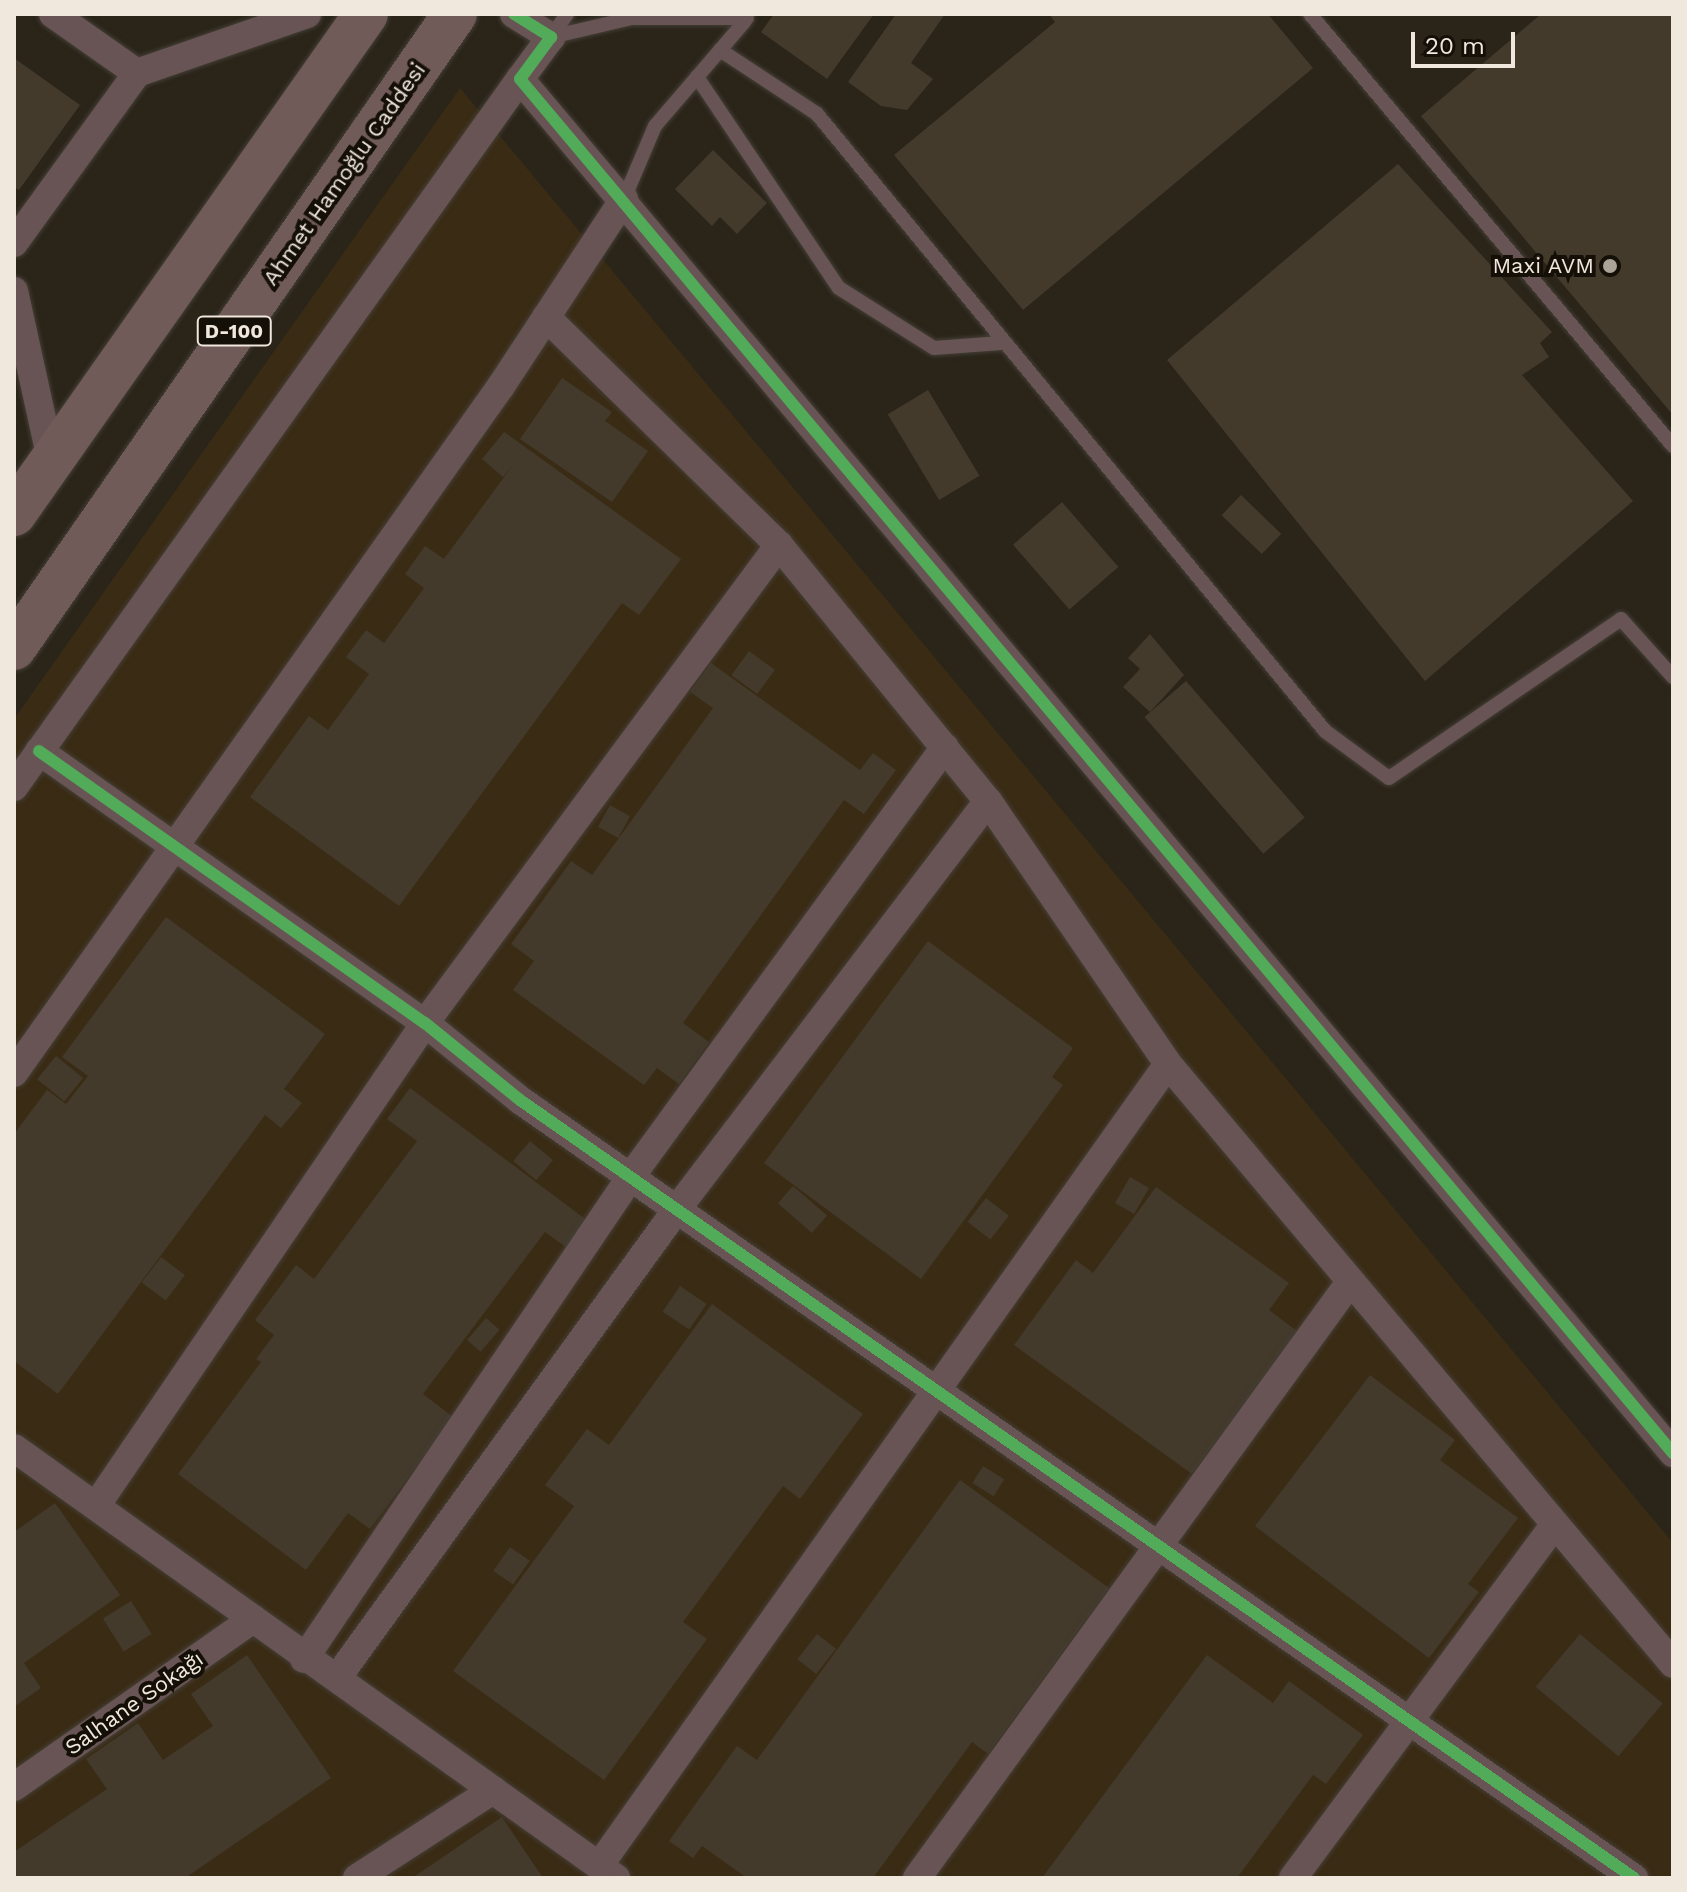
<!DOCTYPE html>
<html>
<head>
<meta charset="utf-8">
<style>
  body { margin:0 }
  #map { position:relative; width:1687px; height:1892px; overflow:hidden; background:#2a2419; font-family:"Work Sans",sans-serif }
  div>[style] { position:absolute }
  .built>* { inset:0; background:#3a2b14 }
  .building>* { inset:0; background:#433a2c; transform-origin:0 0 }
  .roads { filter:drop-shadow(0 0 2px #443f36) drop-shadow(0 0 2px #443f36) }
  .service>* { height:14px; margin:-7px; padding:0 7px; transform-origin:7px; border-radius:7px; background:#685454 }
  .minor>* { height:28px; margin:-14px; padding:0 14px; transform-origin:14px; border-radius:14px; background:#685454 }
  .trunk>* { height:44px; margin:-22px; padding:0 22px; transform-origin:22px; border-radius:22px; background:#715b58 }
  .cycleway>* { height:12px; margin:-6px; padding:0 6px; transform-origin:6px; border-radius:6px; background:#51ab58 }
  .dots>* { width:22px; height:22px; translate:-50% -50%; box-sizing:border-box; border:4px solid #140f07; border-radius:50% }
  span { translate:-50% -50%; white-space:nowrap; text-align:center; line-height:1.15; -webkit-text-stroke:8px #140f07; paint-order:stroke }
  .shield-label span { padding:2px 6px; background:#140f07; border:2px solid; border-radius:6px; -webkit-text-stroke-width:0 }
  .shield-label { font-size:20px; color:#f1e8dd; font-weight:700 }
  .street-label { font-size:22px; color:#f1e8dd }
  .poi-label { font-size:22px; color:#f1e8dd }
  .right { translate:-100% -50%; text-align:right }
  .frame { position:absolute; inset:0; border:16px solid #f1e8dd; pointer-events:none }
  .scale { position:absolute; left:1411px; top:32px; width:104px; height:36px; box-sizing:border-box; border:4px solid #f1e8dd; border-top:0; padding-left:10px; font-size:24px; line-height:28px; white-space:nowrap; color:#f1e8dd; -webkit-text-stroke:6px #140f07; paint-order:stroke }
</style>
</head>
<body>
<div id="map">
  <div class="built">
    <i style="clip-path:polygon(460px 88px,1673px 1543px,1673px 1878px,14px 1878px,14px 719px)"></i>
  </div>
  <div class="building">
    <i style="clip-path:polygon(774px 14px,874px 14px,827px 79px,761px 32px)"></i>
    <i style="clip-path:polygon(896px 14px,945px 14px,911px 63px,933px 79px,907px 110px,881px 106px,848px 82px)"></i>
    <i style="clip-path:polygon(1049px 14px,1268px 14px,1313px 68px,1023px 310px,894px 155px,1055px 22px)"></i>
    <i style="clip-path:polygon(1541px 14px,1673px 14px,1673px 415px,1421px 116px)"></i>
    <i style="clip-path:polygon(14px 58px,80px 105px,19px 190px,14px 187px)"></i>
    <i style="clip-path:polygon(713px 150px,767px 203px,737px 234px,720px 217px,712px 226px,675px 189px)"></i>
    <i style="clip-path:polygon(1398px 164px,1552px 332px,1540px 343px,1549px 357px,1522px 375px,1633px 501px,1425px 681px,1167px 360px)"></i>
    <i style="clip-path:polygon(562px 378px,612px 412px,605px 421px,648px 451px,612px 502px,520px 439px)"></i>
    <i style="left:928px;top:390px;width:100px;height:47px;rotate:59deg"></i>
    <i style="clip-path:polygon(504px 432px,681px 559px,639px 615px,622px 603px,399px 906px,250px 797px,309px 716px,328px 730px,369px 674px,346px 657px,366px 630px,384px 643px,424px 588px,405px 574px,425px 546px,444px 559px,513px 465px,503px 477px,482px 459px)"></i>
    <i style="left:1241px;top:495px;width:56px;height:28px;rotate:44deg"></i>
    <i style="left:1062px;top:502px;width:86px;height:65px;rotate:49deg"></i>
    <i style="clip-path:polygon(1150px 634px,1184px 675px,1150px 712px,1123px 687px,1140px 669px,1128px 658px)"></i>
    <i style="left:749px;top:651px;width:32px;height:30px;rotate:36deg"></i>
    <i style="clip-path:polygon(711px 663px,860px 770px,873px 753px,896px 770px,864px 814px,844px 800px,683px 1023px,709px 1042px,679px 1084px,657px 1068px,644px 1085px,513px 990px,534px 961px,511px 944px,571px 861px,592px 875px,713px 708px,690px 692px)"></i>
    <i style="left:1186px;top:681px;width:181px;height:55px;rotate:49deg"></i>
    <i style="left:610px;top:805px;width:23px;height:25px;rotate:29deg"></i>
    <i style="clip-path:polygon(166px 917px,325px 1034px,284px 1089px,302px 1103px,281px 1128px,265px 1115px,58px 1394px,14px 1361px,14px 1134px,47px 1090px,66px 1104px,88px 1076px,62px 1057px)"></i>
    <i style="clip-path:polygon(928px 941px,1073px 1048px,1052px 1077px,1063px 1085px,921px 1279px,764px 1163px)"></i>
    <i style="left:56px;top:1056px;width:35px;height:30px;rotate:39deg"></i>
    <i style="clip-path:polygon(410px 1088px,588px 1221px,567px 1248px,545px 1232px,423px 1394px,453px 1417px,370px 1529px,348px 1513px,306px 1570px,178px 1474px,261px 1362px,256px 1359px,274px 1335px,255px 1320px,296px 1265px,314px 1279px,417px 1141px,387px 1119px)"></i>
    <i style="left:530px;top:1141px;width:30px;height:26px;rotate:40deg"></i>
    <i style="left:1130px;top:1177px;width:22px;height:30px;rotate:30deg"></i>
    <i style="left:793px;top:1186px;width:45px;height:23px;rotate:41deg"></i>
    <i style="clip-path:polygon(1156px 1187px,1289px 1283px,1269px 1310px,1297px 1331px,1192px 1474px,1014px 1345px,1076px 1260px,1093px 1273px)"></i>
    <i style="left:986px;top:1198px;width:29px;height:30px;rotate:38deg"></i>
    <i style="left:161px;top:1257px;width:30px;height:32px;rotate:37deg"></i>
    <i style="left:680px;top:1286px;width:32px;height:31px;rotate:34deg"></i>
    <i style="clip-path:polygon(712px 1304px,863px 1414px,800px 1499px,783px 1486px,683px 1622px,707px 1639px,604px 1780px,453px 1671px,574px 1506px,545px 1485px,587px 1429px,609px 1445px)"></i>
    <i style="left:486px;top:1318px;width:18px;height:29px;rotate:41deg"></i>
    <i style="clip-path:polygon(1370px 1375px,1455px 1440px,1440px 1460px,1518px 1518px,1468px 1584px,1479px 1592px,1429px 1658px,1255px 1526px)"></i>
    <i style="left:983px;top:1466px;width:25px;height:20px;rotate:32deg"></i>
    <i style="clip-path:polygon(960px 1480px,1109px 1588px,988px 1754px,972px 1742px,873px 1878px,747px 1878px,702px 1846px,693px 1858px,669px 1841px,737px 1746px,757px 1760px)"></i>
    <i style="clip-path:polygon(55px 1503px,120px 1595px,24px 1663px,41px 1688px,14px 1707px,14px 1532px)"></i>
    <i style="left:510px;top:1547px;width:24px;height:29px;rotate:35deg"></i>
    <i style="left:131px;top:1601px;width:39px;height:33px;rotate:58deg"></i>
    <i style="left:817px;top:1634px;width:24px;height:32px;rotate:38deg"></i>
    <i style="left:1580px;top:1634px;width:108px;height:69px;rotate:40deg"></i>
    <i style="clip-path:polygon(247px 1655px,331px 1778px,185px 1878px,14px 1878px,14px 1852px,107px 1789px,86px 1759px,138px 1723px,163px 1760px,213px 1726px,191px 1694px)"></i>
    <i style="clip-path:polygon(1207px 1655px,1273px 1703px,1289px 1681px,1363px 1735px,1326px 1784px,1313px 1775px,1237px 1878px,1042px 1878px)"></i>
    <i style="clip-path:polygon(502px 1817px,543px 1878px,412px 1878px)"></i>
  </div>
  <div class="roads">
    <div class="service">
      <i style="left:1310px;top:14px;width:564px;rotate:49.96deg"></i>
      <i style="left:551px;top:37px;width:83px;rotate:-13.2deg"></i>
      <i style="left:632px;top:18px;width:115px"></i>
      <i style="left:551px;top:37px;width:28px;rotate:-55deg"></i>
      <i style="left:720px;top:50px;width:116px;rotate:33.4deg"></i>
      <i style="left:817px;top:114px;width:799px;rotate:50.53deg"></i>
      <i style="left:1325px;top:731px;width:79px;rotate:36.3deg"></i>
      <i style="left:1389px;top:778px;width:281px;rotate:-34.4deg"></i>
      <i style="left:1621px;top:619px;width:78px;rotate:48.1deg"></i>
      <i style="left:697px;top:77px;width:254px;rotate:56.1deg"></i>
      <i style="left:839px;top:288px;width:112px;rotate:32.3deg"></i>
      <i style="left:934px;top:348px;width:67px;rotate:-4.3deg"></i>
      <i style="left:624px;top:199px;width:79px;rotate:-67deg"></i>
      <i style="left:655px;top:126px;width:138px;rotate:-49.4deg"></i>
    </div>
    <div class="minor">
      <i style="left:53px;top:14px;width:103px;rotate:35.1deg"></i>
      <i style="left:514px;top:14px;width:44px;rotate:31.9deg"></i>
      <i style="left:551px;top:37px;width:52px;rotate:126.4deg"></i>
      <i style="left:520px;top:79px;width:1794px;rotate:50deg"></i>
      <i style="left:14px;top:243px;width:210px;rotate:-54.1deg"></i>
      <i style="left:137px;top:73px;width:180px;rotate:-19.1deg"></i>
      <i style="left:14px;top:291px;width:172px;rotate:77.6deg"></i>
      <i style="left:546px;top:317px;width:326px;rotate:44.4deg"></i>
      <i style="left:779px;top:545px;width:330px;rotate:50.8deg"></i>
      <i style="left:988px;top:801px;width:319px;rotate:55.6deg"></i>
      <i style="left:1168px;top:1064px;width:784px;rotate:49.91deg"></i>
      <i style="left:39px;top:751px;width:472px;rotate:35.2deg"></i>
      <i style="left:425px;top:1023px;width:122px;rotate:39deg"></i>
      <i style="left:520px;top:1100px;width:1359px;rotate:34.93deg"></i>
      <i style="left:14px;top:787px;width:870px;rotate:-54.45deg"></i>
      <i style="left:14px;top:1073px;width:842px;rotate:-54.67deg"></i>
      <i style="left:501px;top:386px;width:224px;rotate:-56.7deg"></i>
      <i style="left:14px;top:1448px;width:740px;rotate:35.54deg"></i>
      <i style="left:96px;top:1506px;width:584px;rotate:-55.74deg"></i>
      <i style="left:425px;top:1023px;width:595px;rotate:-53.48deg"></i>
      <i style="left:304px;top:1659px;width:585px;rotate:-55.88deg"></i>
      <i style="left:632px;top:1175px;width:530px;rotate:-53.82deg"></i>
      <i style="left:337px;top:1678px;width:579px;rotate:-54.06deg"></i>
      <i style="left:677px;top:1209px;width:513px;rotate:-52.68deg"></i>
      <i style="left:14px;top:1787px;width:292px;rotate:-35.1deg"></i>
      <i style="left:599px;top:1866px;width:983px;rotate:-54.65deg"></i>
      <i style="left:357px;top:1878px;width:162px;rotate:-32.9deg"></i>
      <i style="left:917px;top:1878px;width:737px;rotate:-54deg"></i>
      <i style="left:1293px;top:1878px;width:437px;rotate:-53.5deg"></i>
    </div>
    <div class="trunk">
      <i style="left:14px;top:514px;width:611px;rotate:-54.85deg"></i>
      <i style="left:14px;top:648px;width:772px;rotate:-55.18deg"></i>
    </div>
  </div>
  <div class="cycleway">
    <i style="left:514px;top:14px;width:44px;rotate:31.9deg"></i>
    <i style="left:551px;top:37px;width:52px;rotate:126.4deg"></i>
    <i style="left:520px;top:79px;width:1794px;rotate:50deg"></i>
    <i style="left:39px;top:751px;width:472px;rotate:35.2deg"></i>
    <i style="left:425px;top:1023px;width:122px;rotate:39deg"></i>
    <i style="left:520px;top:1100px;width:1359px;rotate:34.93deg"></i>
  </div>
  <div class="dots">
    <i style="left:1610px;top:266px;background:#aba398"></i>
  </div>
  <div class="shield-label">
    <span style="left:234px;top:331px">D-100</span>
  </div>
  <div class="street-label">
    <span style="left:344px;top:174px;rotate:-55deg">Ahmet Hamoğlu Caddesi</span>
    <span style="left:134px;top:1703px;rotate:-35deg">Salhane Sokağı</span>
  </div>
  <div class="poi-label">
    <span class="right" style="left:1594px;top:266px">Maxi AVM</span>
  </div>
  <div class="frame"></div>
  <div class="scale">20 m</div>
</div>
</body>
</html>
